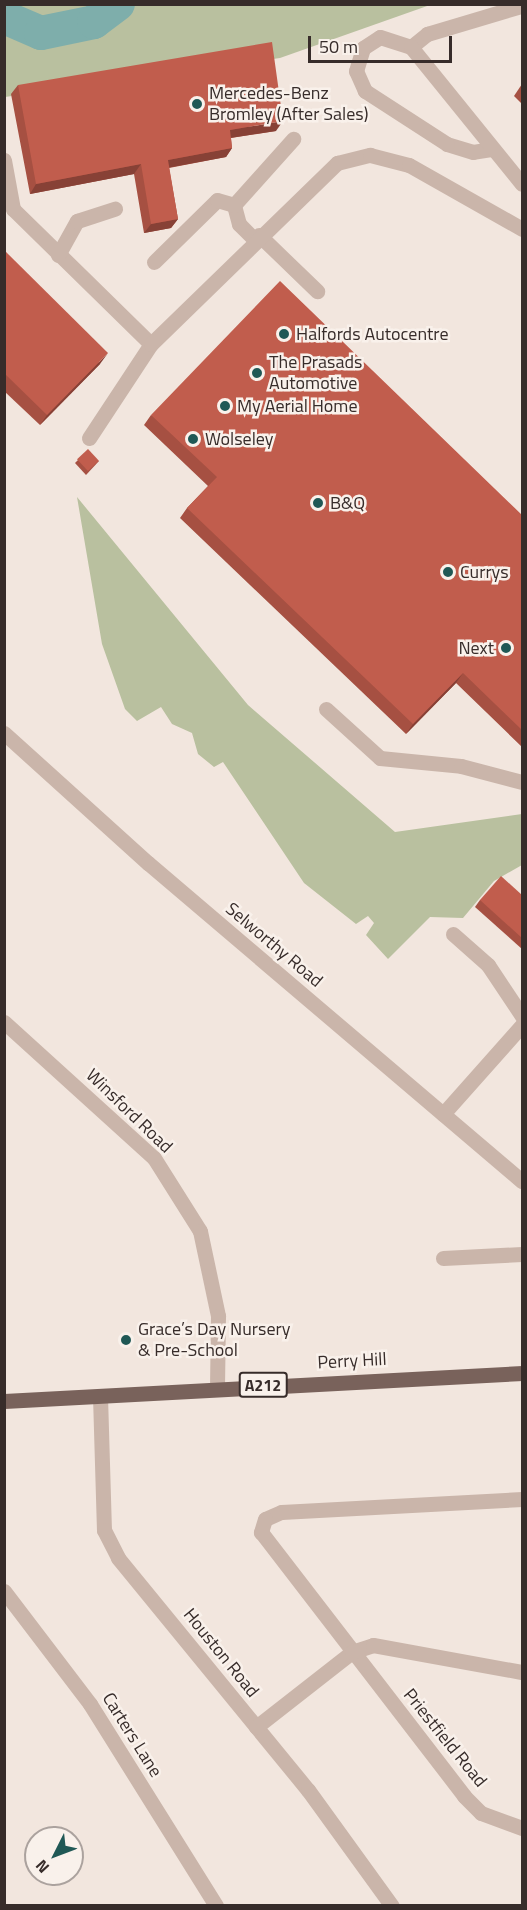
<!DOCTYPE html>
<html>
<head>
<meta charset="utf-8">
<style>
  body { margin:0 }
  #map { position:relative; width:527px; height:1910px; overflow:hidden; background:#f2e6de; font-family:"Titillium Web",sans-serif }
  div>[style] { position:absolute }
  .green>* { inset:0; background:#b9c09f }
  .river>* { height:34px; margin:-17px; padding:0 17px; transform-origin:17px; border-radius:17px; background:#7eaeab }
  .minor>* { height:15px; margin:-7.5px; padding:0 7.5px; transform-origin:7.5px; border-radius:7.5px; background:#cab5aa }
  .major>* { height:15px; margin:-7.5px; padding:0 7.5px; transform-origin:7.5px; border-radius:7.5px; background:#79625b }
  .wall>* { inset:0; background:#a65042 }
  .shaded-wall>* { inset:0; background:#874136 }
  .building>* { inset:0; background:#c15d4d; transform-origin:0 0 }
  .dots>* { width:16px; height:16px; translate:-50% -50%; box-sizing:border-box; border:3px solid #f9f1eb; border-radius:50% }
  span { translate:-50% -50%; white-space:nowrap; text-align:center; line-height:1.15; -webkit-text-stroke:5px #f9f1eb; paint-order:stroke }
  .shield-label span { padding:2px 4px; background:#f9f1eb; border:2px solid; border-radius:4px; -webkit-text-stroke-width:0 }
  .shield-label { font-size:16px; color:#372c2a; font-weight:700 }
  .poi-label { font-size:18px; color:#372c2a }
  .left { translate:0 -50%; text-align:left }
  .right { translate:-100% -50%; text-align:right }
  .street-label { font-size:18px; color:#372c2a }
  .frame { position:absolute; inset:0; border:6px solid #372c2a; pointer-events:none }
  .north { position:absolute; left:24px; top:1826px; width:60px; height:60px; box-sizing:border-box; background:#f9f1eb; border:2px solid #aba29e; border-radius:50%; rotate:228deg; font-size:16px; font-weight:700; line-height:24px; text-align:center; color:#372c2a }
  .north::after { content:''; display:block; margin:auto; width:21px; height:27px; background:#205855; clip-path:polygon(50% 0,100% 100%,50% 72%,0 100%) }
  .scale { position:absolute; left:308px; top:36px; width:144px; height:27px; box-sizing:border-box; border:3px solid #372c2a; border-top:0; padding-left:8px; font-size:18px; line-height:21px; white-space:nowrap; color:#372c2a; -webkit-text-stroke:4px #f9f1eb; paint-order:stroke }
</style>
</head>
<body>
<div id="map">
  <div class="green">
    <i style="clip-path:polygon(4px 5px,430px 5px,280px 58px,5px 97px)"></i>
    <i style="clip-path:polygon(77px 497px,248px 705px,395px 832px,522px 814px,522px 865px,494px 881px,463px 918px,430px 917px,388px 959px,366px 935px,374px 923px,368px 916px,356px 924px,304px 883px,223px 762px,214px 767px,198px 754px,192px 733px,172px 724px,161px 707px,137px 721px,125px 709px,102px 644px)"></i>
  </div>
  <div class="river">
    <i style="left:4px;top:17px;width:40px;rotate:23.4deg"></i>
    <i style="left:41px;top:33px;width:54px;rotate:-11.7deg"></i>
    <i style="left:94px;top:22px;width:30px;rotate:-37deg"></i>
  </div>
  <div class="minor">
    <i style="left:411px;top:47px;width:21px;rotate:-39deg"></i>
    <i style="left:427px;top:34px;width:98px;rotate:-16.6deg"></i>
    <i style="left:491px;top:149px;width:18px;rotate:171deg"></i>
    <i style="left:473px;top:152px;width:27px;rotate:-163deg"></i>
    <i style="left:447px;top:144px;width:98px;rotate:-147.1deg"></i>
    <i style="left:365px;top:91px;width:22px;rotate:-114deg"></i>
    <i style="left:356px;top:71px;width:24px;rotate:-73deg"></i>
    <i style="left:363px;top:48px;width:20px;rotate:-33deg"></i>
    <i style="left:380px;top:37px;width:33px;rotate:18deg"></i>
    <i style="left:411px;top:47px;width:176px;rotate:51deg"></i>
    <i style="left:4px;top:160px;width:50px;rotate:79.6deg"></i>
    <i style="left:13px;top:209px;width:193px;rotate:44.4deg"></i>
    <i style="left:259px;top:235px;width:81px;rotate:44deg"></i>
    <i style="left:254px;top:239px;width:21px;rotate:-135deg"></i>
    <i style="left:239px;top:224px;width:20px;rotate:-105deg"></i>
    <i style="left:234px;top:205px;width:89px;rotate:-48.2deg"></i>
    <i style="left:58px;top:255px;width:39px;rotate:-61deg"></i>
    <i style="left:77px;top:221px;width:40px;rotate:-18deg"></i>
    <i style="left:154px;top:262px;width:88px;rotate:-44.5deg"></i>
    <i style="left:217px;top:200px;width:18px;rotate:16deg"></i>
    <i style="left:89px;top:438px;width:113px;rotate:-56.6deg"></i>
    <i style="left:151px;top:344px;width:260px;rotate:-44.2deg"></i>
    <i style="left:337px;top:163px;width:34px;rotate:-14deg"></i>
    <i style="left:370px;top:155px;width:40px;rotate:14.4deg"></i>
    <i style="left:409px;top:165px;width:130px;rotate:29.5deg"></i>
    <i style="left:326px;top:709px;width:73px;rotate:42.2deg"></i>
    <i style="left:380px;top:758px;width:81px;rotate:5.6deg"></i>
    <i style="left:461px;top:766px;width:63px;rotate:14.7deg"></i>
    <i style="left:4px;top:733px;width:194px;rotate:42.1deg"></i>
    <i style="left:148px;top:863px;width:491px;rotate:40.4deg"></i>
    <i style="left:453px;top:934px;width:47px;rotate:41.5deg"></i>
    <i style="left:488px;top:965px;width:61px;rotate:56.3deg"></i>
    <i style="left:4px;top:1022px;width:202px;rotate:42.2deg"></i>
    <i style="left:154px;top:1158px;width:86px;rotate:57.8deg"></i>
    <i style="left:200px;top:1231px;width:87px;rotate:78deg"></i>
    <i style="left:218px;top:1316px;width:72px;rotate:90.8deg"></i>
    <i style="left:443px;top:1114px;width:119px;rotate:-48.4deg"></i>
    <i style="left:443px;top:1258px;width:79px;rotate:-2.9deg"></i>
    <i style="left:100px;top:1396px;width:134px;rotate:88.3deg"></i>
    <i style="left:104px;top:1530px;width:31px;rotate:63deg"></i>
    <i style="left:118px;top:1558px;width:300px;rotate:50.7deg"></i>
    <i style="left:308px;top:1790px;width:143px;rotate:54.1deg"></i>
    <i style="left:522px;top:1499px;width:241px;rotate:176.9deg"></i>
    <i style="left:281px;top:1512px;width:17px;rotate:156deg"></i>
    <i style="left:265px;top:1519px;width:14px;rotate:107deg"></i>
    <i style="left:261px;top:1532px;width:333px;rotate:52.4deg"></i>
    <i style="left:464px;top:1796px;width:24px;rotate:45deg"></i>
    <i style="left:481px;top:1813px;width:44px;rotate:20.1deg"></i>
    <i style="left:4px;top:1591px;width:142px;rotate:52.7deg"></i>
    <i style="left:90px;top:1704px;width:238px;rotate:58deg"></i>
    <i style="left:256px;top:1727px;width:122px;rotate:-38deg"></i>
    <i style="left:352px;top:1652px;width:22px;rotate:-18deg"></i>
    <i style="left:373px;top:1645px;width:151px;rotate:10.3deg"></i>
  </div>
  <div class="major">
    <i style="left:4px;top:1401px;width:519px;rotate:-3.09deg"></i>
  </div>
  <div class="wall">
    <i style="clip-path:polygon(522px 84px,522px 104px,514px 96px)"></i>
    <i style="clip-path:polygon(18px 85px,276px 131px,231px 138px,232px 148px,226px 157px,169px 168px,178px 219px,171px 228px,144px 233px,134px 174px,30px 194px,11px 94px)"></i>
    <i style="clip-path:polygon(4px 250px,100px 364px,40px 425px,4px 391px)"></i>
    <i style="clip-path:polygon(151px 415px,522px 515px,522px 747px,456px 683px,406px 734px,180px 518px,187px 508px,208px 486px,144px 425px)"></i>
    <i style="clip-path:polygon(78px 460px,99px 461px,86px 475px,75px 463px)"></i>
    <i style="clip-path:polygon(522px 895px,522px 949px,475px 907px,480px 900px)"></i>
  </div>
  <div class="shaded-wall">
    <i style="clip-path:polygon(283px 121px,276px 131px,223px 139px,230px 130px)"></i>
    <i style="clip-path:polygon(232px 148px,226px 157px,161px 169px,168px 160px)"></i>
    <i style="clip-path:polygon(141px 164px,134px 174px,30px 194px,36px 184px)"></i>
    <i style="clip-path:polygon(178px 219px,171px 228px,144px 233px,151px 224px)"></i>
    <i style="clip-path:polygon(108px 353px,100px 364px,40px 425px,47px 415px)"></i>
    <i style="clip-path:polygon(463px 673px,456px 683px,406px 734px,413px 724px)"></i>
  </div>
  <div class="building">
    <i style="clip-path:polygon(272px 42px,283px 121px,230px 130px,232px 148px,168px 160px,178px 219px,151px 224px,141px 164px,36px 184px,18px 85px)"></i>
    <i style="clip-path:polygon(4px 250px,108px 353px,47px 415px,4px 373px)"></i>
    <i style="clip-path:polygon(280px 281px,522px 515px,522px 730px,463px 673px,413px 724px,187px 508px,217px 477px,151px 415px)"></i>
    <i style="left:88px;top:449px;width:16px;height:15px;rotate:47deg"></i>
    <i style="clip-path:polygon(501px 876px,522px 895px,522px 938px,480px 900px)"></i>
  </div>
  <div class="dots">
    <i style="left:197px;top:104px;background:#205855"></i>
    <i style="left:284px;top:334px;background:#205855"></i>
    <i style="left:257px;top:373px;background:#205855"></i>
    <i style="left:225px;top:406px;background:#205855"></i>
    <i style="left:193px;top:439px;background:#205855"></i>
    <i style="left:318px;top:503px;background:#205855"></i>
    <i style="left:448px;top:572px;background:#205855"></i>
    <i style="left:506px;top:648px;background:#205855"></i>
    <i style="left:126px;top:1340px;background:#205855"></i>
  </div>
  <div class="shield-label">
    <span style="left:263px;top:1385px">A212</span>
  </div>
  <div class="poi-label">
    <span class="left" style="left:209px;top:104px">Mercedes-Benz<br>Bromley (After Sales)</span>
    <span class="left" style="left:296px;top:334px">Halfords Autocentre</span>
    <span class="left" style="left:269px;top:373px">The Prasads<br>Automotive</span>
    <span class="left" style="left:237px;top:406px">My Aerial Home</span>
    <span class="left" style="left:205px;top:439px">Wolseley</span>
    <span class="left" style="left:330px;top:503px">B&amp;Q</span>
    <span class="left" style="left:460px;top:572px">Currys</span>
    <span class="right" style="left:494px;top:648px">Next</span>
    <span class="left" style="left:138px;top:1340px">Grace’s Day Nursery<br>&amp; Pre-School</span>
  </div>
  <div class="street-label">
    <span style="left:274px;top:945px;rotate:40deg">Selworthy Road</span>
    <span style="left:129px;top:1111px;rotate:44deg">Winsford Road</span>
    <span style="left:352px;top:1361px;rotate:-3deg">Perry Hill</span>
    <span style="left:221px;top:1653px;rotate:51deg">Houston Road</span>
    <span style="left:132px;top:1735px;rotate:58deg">Carters Lane</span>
    <span style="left:445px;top:1738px;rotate:51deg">Priestfield Road</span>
  </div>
  <div class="frame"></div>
  <div class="north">N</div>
  <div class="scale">50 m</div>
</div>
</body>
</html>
